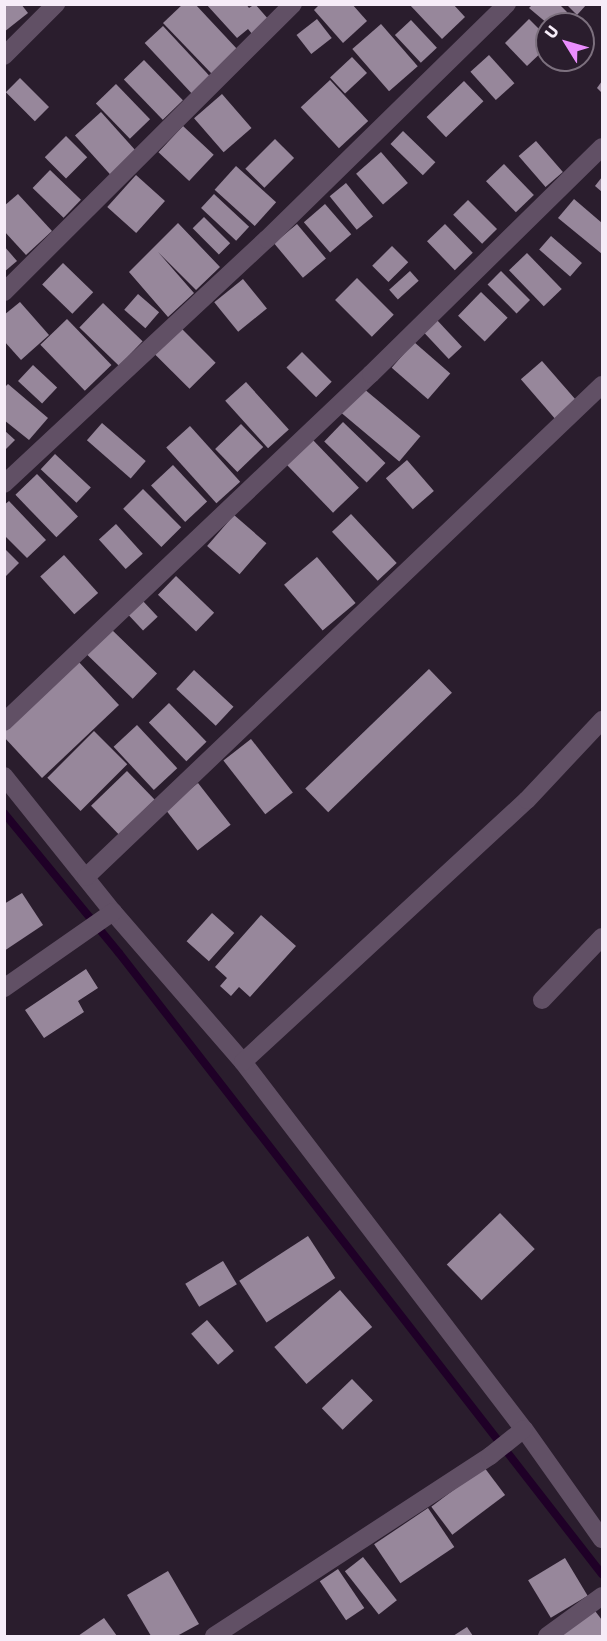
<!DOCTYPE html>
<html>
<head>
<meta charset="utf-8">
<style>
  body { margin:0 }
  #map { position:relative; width:607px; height:1641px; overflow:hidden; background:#2a1d2d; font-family:Jost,sans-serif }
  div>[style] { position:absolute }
  .stream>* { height:8px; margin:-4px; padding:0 4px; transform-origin:4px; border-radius:4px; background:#1f0027 }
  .building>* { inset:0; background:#97879b; transform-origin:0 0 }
  .street>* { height:18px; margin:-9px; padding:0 9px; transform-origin:9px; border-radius:9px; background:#615065 }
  span { translate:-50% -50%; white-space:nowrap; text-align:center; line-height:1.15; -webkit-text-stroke:6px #2a1d2d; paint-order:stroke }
  .frame { position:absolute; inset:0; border:6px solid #f6ecf8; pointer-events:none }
  .north { position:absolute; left:535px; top:12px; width:60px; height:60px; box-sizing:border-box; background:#2a1d2d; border:2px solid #7c707e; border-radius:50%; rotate:307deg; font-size:16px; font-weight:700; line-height:24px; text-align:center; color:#f6ecf8 }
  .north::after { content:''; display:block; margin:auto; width:21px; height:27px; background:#ea8dfd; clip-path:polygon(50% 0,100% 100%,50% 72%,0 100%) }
</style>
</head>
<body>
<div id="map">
  <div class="stream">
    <i style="left:4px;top:813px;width:181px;rotate:50.6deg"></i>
    <i style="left:119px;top:953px;width:787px;rotate:52.13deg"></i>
  </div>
  <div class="building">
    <i style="clip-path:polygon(4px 4px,21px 4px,28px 13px,4px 32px)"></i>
    <i style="clip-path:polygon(183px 4px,195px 4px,238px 50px,212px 74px,163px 23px)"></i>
    <i style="clip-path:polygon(206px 4px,246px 4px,249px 8px,255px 4px,269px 20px,253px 35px,248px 29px,237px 38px)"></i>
    <i style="clip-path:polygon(320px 4px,352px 4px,367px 21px,343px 43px,314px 10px)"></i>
    <i style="clip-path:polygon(409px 4px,453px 4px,465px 17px,442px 39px)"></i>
    <i style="clip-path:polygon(533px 4px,559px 4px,567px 12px,557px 24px,548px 24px,529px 8px)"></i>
    <i style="clip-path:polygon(566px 4px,587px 4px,577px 15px)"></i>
    <i style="left:317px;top:19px;width:24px;height:26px;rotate:52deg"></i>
    <i style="clip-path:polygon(529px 19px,547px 37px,547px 47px,527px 66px,505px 43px)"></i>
    <i style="left:411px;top:20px;width:38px;height:22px;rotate:47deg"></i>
    <i style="left:381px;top:24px;width:56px;height:38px;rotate:49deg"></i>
    <i style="left:163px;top:26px;width:69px;height:25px;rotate:47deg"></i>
    <i style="left:489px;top:55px;width:38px;height:25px;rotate:48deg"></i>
    <i style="left:352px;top:57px;width:22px;height:30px;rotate:47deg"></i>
    <i style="left:144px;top:60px;width:56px;height:28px;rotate:46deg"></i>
    <i style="left:20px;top:78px;width:41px;height:20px;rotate:45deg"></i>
    <i style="left:330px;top:80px;width:56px;height:40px;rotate:47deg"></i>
    <i style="left:464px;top:81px;width:28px;height:52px;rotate:46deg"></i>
    <i style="clip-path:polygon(602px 81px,602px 93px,597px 88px)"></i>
    <i style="left:116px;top:84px;width:49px;height:28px;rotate:46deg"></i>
    <i style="left:222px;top:94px;width:45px;height:37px;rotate:49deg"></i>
    <i style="left:101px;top:112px;width:54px;height:35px;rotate:48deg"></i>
    <i style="left:183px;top:126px;width:42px;height:36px;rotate:43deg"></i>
    <i style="left:403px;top:131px;width:45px;height:18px;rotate:44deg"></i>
    <i style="left:66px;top:136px;width:30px;height:30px;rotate:45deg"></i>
    <i style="left:275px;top:139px;width:27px;height:42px;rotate:45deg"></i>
    <i style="left:536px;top:141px;width:41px;height:23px;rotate:49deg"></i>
    <i style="left:381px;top:152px;width:41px;height:33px;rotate:49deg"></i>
    <i style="left:504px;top:164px;width:43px;height:25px;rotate:46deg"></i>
    <i style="left:236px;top:166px;width:54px;height:32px;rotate:42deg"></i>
    <i style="left:50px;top:170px;width:43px;height:25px;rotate:44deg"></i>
    <i style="left:136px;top:175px;width:39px;height:43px;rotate:42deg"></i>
    <i style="clip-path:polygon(602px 177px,602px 192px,595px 186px)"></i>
    <i style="left:346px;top:183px;width:43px;height:21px;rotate:51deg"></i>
    <i style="clip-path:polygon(18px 194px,52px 231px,26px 255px,4px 231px,4px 206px)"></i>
    <i style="left:214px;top:194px;width:48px;height:19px;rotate:43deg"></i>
    <i style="clip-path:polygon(574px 199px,602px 223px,602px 254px,558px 218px)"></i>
    <i style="left:468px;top:200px;width:41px;height:21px;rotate:45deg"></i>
    <i style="left:325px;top:204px;width:40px;height:28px;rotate:49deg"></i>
    <i style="left:204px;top:217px;width:37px;height:16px;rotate:45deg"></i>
    <i style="clip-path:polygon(178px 223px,220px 267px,196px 290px,158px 252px,194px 293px,168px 317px,129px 272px)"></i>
    <i style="left:297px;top:224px;width:45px;height:30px;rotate:50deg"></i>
    <i style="left:445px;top:224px;width:40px;height:25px;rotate:46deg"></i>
    <i style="left:551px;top:236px;width:41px;height:18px;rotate:41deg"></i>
    <i style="clip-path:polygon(4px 246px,17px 261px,4px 272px)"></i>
    <i style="left:392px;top:246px;width:23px;height:28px;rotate:45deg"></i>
    <i style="left:527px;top:253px;width:50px;height:25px;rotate:46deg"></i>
    <i style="left:63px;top:263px;width:42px;height:30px;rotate:44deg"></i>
    <i style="left:410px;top:271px;width:13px;height:28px;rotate:48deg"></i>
    <i style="left:501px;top:271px;width:41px;height:19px;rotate:45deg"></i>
    <i style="left:357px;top:278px;width:52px;height:31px;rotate:45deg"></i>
    <i style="left:243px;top:279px;width:38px;height:37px;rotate:51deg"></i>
    <i style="left:481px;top:292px;width:37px;height:33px;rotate:44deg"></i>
    <i style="left:138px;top:294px;width:28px;height:21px;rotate:41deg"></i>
    <i style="clip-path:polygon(20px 302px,49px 335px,21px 360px,4px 341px,4px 315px)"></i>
    <i style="left:103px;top:303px;width:55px;height:34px;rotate:44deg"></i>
    <i style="left:67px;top:319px;width:64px;height:37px;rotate:46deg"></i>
    <i style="left:436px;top:319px;width:38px;height:18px;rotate:47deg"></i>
    <i style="left:181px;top:328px;width:49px;height:37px;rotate:45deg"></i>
    <i style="left:414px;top:342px;width:48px;height:34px;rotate:41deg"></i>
    <i style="left:302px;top:352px;width:42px;height:22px;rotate:45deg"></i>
    <i style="left:542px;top:361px;width:58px;height:28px;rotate:49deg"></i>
    <i style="left:33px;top:365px;width:33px;height:22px;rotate:43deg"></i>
    <i style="left:246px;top:382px;width:64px;height:28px;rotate:48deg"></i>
    <i style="clip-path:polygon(8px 384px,48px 418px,29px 440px,4px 420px,4px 388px)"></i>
    <i style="left:363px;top:388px;width:75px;height:33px;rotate:40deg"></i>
    <i style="left:343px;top:422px;width:59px;height:27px;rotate:44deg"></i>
    <i style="left:102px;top:423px;width:58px;height:23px;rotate:41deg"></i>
    <i style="left:241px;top:424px;width:32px;height:36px;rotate:46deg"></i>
    <i style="left:190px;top:426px;width:75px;height:32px;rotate:48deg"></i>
    <i style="clip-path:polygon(4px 430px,15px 440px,4px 451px)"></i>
    <i style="left:311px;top:438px;width:69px;height:36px;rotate:46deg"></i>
    <i style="left:55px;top:454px;width:49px;height:21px;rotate:43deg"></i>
    <i style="left:407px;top:460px;width:41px;height:28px;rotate:49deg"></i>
    <i style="left:173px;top:465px;width:50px;height:30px;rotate:47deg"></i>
    <i style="left:37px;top:474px;width:59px;height:30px;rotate:46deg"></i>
    <i style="left:143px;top:489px;width:54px;height:28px;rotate:45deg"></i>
    <i style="clip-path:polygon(9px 501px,46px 540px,27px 558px,4px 535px,4px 505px)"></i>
    <i style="left:351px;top:514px;width:67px;height:26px;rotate:47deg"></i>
    <i style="left:234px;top:515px;width:43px;height:41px;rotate:41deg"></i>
    <i style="left:116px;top:524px;width:40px;height:23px;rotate:48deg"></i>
    <i style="clip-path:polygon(4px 548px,19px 563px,4px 578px)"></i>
    <i style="left:64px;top:555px;width:51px;height:32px;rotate:48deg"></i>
    <i style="left:317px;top:557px;width:60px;height:43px;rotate:50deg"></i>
    <i style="left:176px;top:576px;width:53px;height:26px;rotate:44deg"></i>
    <i style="left:142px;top:600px;width:23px;height:20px;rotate:47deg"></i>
    <i style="left:111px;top:629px;width:64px;height:35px;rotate:44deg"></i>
    <i style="clip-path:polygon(77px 660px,119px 705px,42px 778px,4px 737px,4px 729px)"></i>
    <i style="left:429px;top:669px;width:33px;height:172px;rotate:46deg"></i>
    <i style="left:194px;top:670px;width:54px;height:26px;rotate:43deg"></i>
    <i style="left:169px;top:703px;width:54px;height:28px;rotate:46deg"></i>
    <i style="left:137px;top:725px;width:59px;height:32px;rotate:47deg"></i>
    <i style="left:94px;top:731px;width:47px;height:66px;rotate:45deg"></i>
    <i style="left:251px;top:739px;width:68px;height:35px;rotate:52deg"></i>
    <i style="left:127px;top:771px;width:40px;height:50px;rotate:46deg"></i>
    <i style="left:198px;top:783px;width:53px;height:42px;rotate:52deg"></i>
    <i style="clip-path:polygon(22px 893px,43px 925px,4px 951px,4px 904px)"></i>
    <i style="left:212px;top:913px;width:30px;height:38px;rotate:42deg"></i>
    <i style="clip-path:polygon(261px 915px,296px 946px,250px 997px,239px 987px,231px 996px,220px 986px,227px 978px,215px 967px)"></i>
    <i style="clip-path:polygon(86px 969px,98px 988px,78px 1001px,84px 1012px,44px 1038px,25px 1010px)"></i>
    <i style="left:500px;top:1213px;width:50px;height:74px;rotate:46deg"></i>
    <i style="left:308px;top:1236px;width:50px;height:82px;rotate:57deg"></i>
    <i style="left:223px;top:1261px;width:27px;height:44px;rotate:59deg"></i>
    <i style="left:340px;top:1290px;width:49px;height:87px;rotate:49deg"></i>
    <i style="left:207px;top:1320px;width:41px;height:21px;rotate:49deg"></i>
    <i style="left:352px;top:1379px;width:30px;height:42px;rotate:46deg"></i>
    <i style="left:484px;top:1467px;width:35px;height:66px;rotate:53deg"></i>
    <i style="left:428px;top:1508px;width:47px;height:65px;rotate:56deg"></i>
    <i style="left:363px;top:1557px;width:55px;height:23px;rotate:52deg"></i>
    <i style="left:565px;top:1558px;width:44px;height:43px;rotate:59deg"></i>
    <i style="left:338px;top:1569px;width:47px;height:22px;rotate:56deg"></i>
    <i style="clip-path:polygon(168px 1571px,199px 1624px,177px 1636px,151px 1636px,127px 1595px)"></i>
    <i style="clip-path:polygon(592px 1607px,602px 1620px,602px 1636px,554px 1636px)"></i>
    <i style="clip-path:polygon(104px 1618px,117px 1636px,78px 1636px)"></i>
    <i style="clip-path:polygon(467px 1627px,473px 1636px,453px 1636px)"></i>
  </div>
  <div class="street">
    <i style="left:4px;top:56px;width:74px;rotate:-45deg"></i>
    <i style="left:4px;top:292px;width:408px;rotate:-44.9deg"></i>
    <i style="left:4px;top:484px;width:359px;rotate:-43deg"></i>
    <i style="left:267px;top:239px;width:336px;rotate:-44.4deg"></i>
    <i style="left:4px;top:722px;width:506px;rotate:-43.48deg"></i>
    <i style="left:371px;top:374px;width:324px;rotate:-44.5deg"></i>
    <i style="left:4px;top:776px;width:174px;rotate:51.3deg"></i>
    <i style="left:113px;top:912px;width:198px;rotate:49.1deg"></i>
    <i style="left:243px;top:1062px;width:462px;rotate:52.6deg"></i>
    <i style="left:524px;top:1429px;width:135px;rotate:54.7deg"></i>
    <i style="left:86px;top:877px;width:713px;rotate:-43.64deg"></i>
    <i style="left:4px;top:988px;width:133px;rotate:-34.9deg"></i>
    <i style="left:542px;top:1000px;width:87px;rotate:-46.4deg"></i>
    <i style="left:243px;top:1062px;width:386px;rotate:-42.7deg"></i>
    <i style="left:527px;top:800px;width:110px;rotate:-46.8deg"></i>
    <i style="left:214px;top:1636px;width:330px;rotate:-33.1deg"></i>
    <i style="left:490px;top:1456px;width:43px;rotate:-38.5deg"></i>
    <i style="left:547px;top:1636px;width:68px;rotate:-36deg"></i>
  </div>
  <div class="frame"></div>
  <div class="north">U</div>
</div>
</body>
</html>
